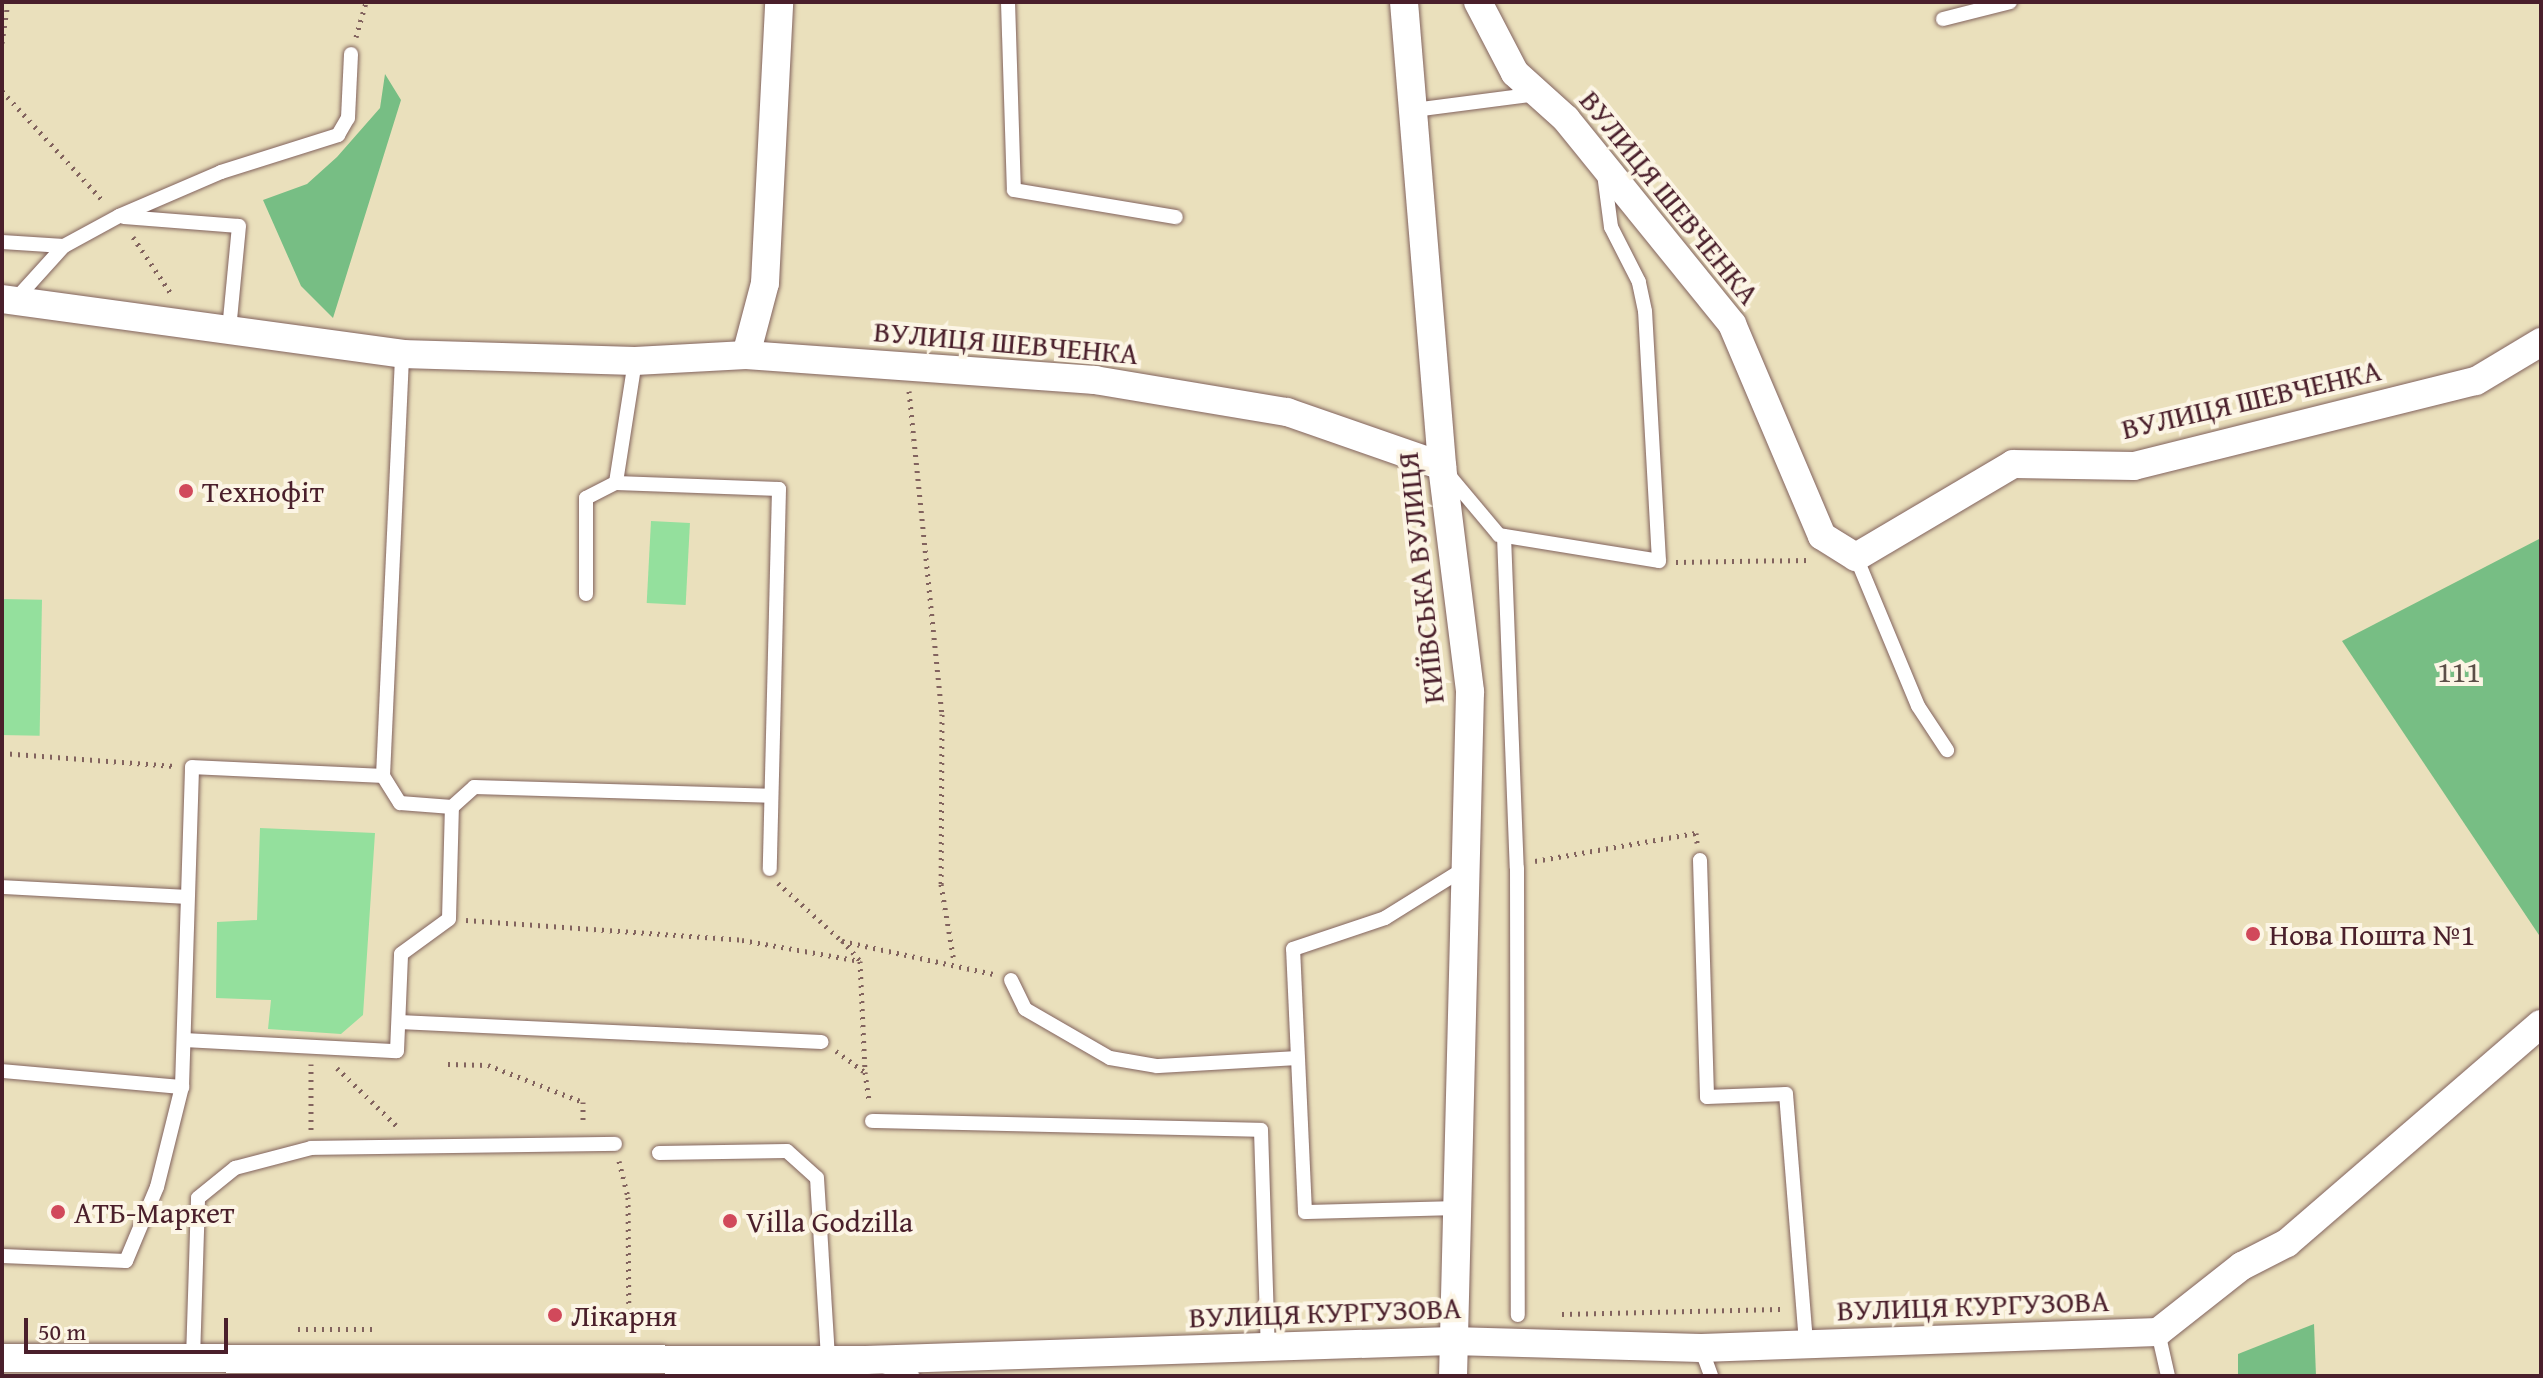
<!DOCTYPE html>
<html>
<head>
<meta charset="utf-8">
<style>
  body { margin:0 }
  #map { position:relative; width:2543px; height:1378px; overflow:hidden; background:#eae0bc; font-family:"Gentium Book Plus",serif }
  div>[style] { position:absolute }
  .green>* { inset:0; background:#94e09d; transform-origin:0 0 }
  .forest>* { inset:0; background:#77be84 }
  .path>* { height:5px; margin-top:-2.5px; transform-origin:0; background:repeating-linear-gradient(90deg,#82635e 0 2px,transparent 0 8px) }
  .roads { filter:drop-shadow(0 0 2px #82635e) drop-shadow(0 0 2px #82635e) }
  .service>* { height:14px; margin:-7px; padding:0 7px; transform-origin:7px; border-radius:7px; background:#fff }
  .minor>* { height:28px; margin:-14px; padding:0 14px; transform-origin:14px; border-radius:14px; background:#fff }
  .dots>* { width:22px; height:22px; translate:-50% -50%; box-sizing:border-box; border:4px solid #fcf5e5; border-radius:50% }
  span { translate:-50% -50%; white-space:nowrap; text-align:center; line-height:1.15; -webkit-text-stroke:8px #fcf5e5; paint-order:stroke }
  .street-label { font-size:30px; color:#4a1f2b }
  .poi-label { font-size:30px; color:#4a1f2b }
  .left { translate:0 -50%; text-align:left }
  .park-label { font-size:30px; color:#5c4f48 }
  .frame { position:absolute; inset:0; border:4px solid #4a1f2b; pointer-events:none }
  .scale { position:absolute; left:24px; top:1318px; width:204px; height:36px; box-sizing:border-box; border:4px solid #4a1f2b; border-top:0; padding-left:10px; font-size:24px; line-height:28px; white-space:nowrap; color:#4a1f2b; -webkit-text-stroke:6px #fcf5e5; paint-order:stroke }
</style>
</head>
<body>
<div id="map">
  <div class="green">
    <i style="left:651px;top:521px;width:39px;height:82px;rotate:3deg"></i>
    <i style="left:2px;top:599px;width:40px;height:136px;rotate:1deg"></i>
    <i style="clip-path:polygon(260px 828px,375px 833px,363px 1015px,341px 1034px,268px 1029px,271px 1000px,216px 998px,217px 922px,257px 920px)"></i>
  </div>
  <div class="forest">
    <i style="clip-path:polygon(385px 74px,401px 100px,333px 318px,301px 286px,263px 200px,307px 184px,337px 157px,380px 108px)"></i>
    <i style="clip-path:polygon(2541px 538px,2541px 938px,2342px 641px)"></i>
    <i style="clip-path:polygon(2314px 1324px,2316px 1376px,2238px 1376px,2238px 1354px)"></i>
  </div>
  <div class="path">
    <i style="left:356px;top:37px;width:36px;rotate:-74deg"></i>
    <i style="left:2px;top:43px;width:41px;rotate:-81.7deg"></i>
    <i style="left:2px;top:91px;width:151px;rotate:47.4deg"></i>
    <i style="left:133px;top:237px;width:70px;rotate:56.1deg"></i>
    <i style="left:909px;top:391px;width:325px;rotate:84.2deg"></i>
    <i style="left:942px;top:714px;width:170px;rotate:90.3deg"></i>
    <i style="left:941px;top:884px;width:79px;rotate:80.5deg"></i>
    <i style="left:1676px;top:562px;width:134px;rotate:-0.9deg"></i>
    <i style="left:2px;top:753px;width:173px;rotate:4.3deg"></i>
    <i style="left:1535px;top:861px;width:163px;rotate:-9.9deg"></i>
    <i style="left:1696px;top:833px;width:10px;rotate:84deg"></i>
    <i style="left:778px;top:883px;width:86px;rotate:42.2deg"></i>
    <i style="left:842px;top:941px;width:155px;rotate:12.3deg"></i>
    <i style="left:466px;top:920px;width:277px;rotate:4.1deg"></i>
    <i style="left:742px;top:940px;width:120px;rotate:10.1deg"></i>
    <i style="left:842px;top:940px;width:28px;rotate:49deg"></i>
    <i style="left:860px;top:961px;width:111px;rotate:87.4deg"></i>
    <i style="left:836px;top:1051px;width:36px;rotate:36deg"></i>
    <i style="left:865px;top:1072px;width:30px;rotate:82deg"></i>
    <i style="left:311px;top:1064px;width:66px;rotate:90deg"></i>
    <i style="left:448px;top:1064px;width:40px;rotate:1.4deg"></i>
    <i style="left:488px;top:1065px;width:102px;rotate:21.3deg"></i>
    <i style="left:583px;top:1102px;width:22px;rotate:90deg"></i>
    <i style="left:337px;top:1068px;width:86px;rotate:44.1deg"></i>
    <i style="left:619px;top:1161px;width:37px;rotate:76deg"></i>
    <i style="left:628px;top:1197px;width:137px;rotate:89.6deg"></i>
    <i style="left:1562px;top:1314px;width:222px;rotate:-1.3deg"></i>
    <i style="left:298px;top:1329px;width:78px"></i>
  </div>
  <div class="roads">
    <div class="service">
      <i style="left:1008px;top:2px;width:188px;rotate:88.2deg"></i>
      <i style="left:1014px;top:190px;width:164px;rotate:9.5deg"></i>
      <i style="left:1943px;top:19px;width:69px;rotate:-14.2deg"></i>
      <i style="left:1414px;top:110px;width:124px;rotate:-7.4deg"></i>
      <i style="left:124px;top:217px;width:115px;rotate:4.5deg"></i>
      <i style="left:239px;top:226px;width:104px;rotate:95.5deg"></i>
      <i style="left:2px;top:242px;width:62px;rotate:3.7deg"></i>
      <i style="left:15px;top:300px;width:73px;rotate:-47.8deg"></i>
      <i style="left:64px;top:246px;width:63px;rotate:-28.6deg"></i>
      <i style="left:119px;top:216px;width:111px;rotate:-23.3deg"></i>
      <i style="left:221px;top:172px;width:123px;rotate:-17.5deg"></i>
      <i style="left:338px;top:135px;width:20px;rotate:-60deg"></i>
      <i style="left:348px;top:118px;width:64px;rotate:-87.3deg"></i>
      <i style="left:635px;top:361px;width:123px;rotate:98.9deg"></i>
      <i style="left:616px;top:483px;width:163px;rotate:2.1deg"></i>
      <i style="left:779px;top:489px;width:380px;rotate:91.4deg"></i>
      <i style="left:1447px;top:473px;width:81px;rotate:50deg"></i>
      <i style="left:1499px;top:535px;width:162px;rotate:9.2deg"></i>
      <i style="left:1659px;top:561px;width:250px;rotate:-93.2deg"></i>
      <i style="left:1645px;top:311px;width:30px;rotate:-102deg"></i>
      <i style="left:1639px;top:282px;width:62px;rotate:-117deg"></i>
      <i style="left:1611px;top:227px;width:53px;rotate:-97.5deg"></i>
      <i style="left:1504px;top:536px;width:332px;rotate:87.8deg"></i>
      <i style="left:1517px;top:868px;width:447px;rotate:89.9deg"></i>
      <i style="left:1856px;top:557px;width:161px;rotate:67.4deg"></i>
      <i style="left:1918px;top:706px;width:53px;rotate:56.6deg"></i>
      <i style="left:586px;top:594px;width:96px;rotate:-90deg"></i>
      <i style="left:586px;top:498px;width:34px;rotate:-27deg"></i>
      <i style="left:383px;top:776px;width:32px;rotate:58deg"></i>
      <i style="left:400px;top:803px;width:52px;rotate:4.4deg"></i>
      <i style="left:452px;top:807px;width:30px;rotate:-42deg"></i>
      <i style="left:474px;top:787px;width:296px;rotate:1.7deg"></i>
      <i style="left:1700px;top:860px;width:237px;rotate:88.3deg"></i>
      <i style="left:1707px;top:1097px;width:79px;rotate:-2.2deg"></i>
      <i style="left:1786px;top:1094px;width:252px;rotate:85.4deg"></i>
      <i style="left:2px;top:887px;width:184px;rotate:3.1deg"></i>
      <i style="left:1011px;top:980px;width:32px;rotate:64deg"></i>
      <i style="left:1025px;top:1009px;width:98px;rotate:30deg"></i>
      <i style="left:1110px;top:1058px;width:48px;rotate:9.7deg"></i>
      <i style="left:1157px;top:1066px;width:138px;rotate:-3.3deg"></i>
      <i style="left:399px;top:1022px;width:423px;rotate:2.7deg"></i>
      <i style="left:184px;top:1040px;width:213px;rotate:3deg"></i>
      <i style="left:397px;top:1051px;width:97px;rotate:-87.6deg"></i>
      <i style="left:401px;top:954px;width:59px;rotate:-36.1deg"></i>
      <i style="left:449px;top:919px;width:112px;rotate:-88.5deg"></i>
      <i style="left:2px;top:1071px;width:181px;rotate:5.1deg"></i>
      <i style="left:872px;top:1121px;width:389px;rotate:1.3deg"></i>
      <i style="left:1261px;top:1130px;width:217px;rotate:88.2deg"></i>
      <i style="left:659px;top:1153px;width:128px;rotate:-0.9deg"></i>
      <i style="left:787px;top:1151px;width:40px;rotate:42deg"></i>
      <i style="left:817px;top:1178px;width:182px;rotate:86.5deg"></i>
      <i style="left:1460px;top:1208px;width:155px;rotate:178.5deg"></i>
      <i style="left:1305px;top:1212px;width:263px;rotate:-92.6deg"></i>
      <i style="left:1293px;top:949px;width:97px;rotate:-18.6deg"></i>
      <i style="left:1385px;top:918px;width:91px;rotate:-31.9deg"></i>
      <i style="left:2px;top:1256px;width:124px;rotate:2.3deg"></i>
      <i style="left:126px;top:1261px;width:80px;rotate:-67.3deg"></i>
      <i style="left:157px;top:1187px;width:103px;rotate:-76deg"></i>
      <i style="left:182px;top:1087px;width:320px;rotate:-88.2deg"></i>
      <i style="left:192px;top:767px;width:191px;rotate:2.7deg"></i>
      <i style="left:383px;top:776px;width:422px;rotate:-87.4deg"></i>
      <i style="left:2158px;top:1332px;width:45px;rotate:77.2deg"></i>
      <i style="left:1701px;top:1348px;width:30px;rotate:70deg"></i>
      <i style="left:193px;top:1359px;width:161px;rotate:-88.2deg"></i>
      <i style="left:198px;top:1198px;width:48px;rotate:-39deg"></i>
      <i style="left:235px;top:1168px;width:79px;rotate:-14.7deg"></i>
      <i style="left:311px;top:1148px;width:304px;rotate:-0.8deg"></i>
      <i style="left:886px;top:1367px;width:28px;rotate:19deg"></i>
    </div>
    <div class="minor">
      <i style="left:1404px;top:2px;width:466px;rotate:85.3deg"></i>
      <i style="left:1442px;top:466px;width:228px;rotate:82.9deg"></i>
      <i style="left:1470px;top:692px;width:684px;rotate:91.42deg"></i>
      <i style="left:1478px;top:2px;width:80px;rotate:62.5deg"></i>
      <i style="left:1515px;top:73px;width:69px;rotate:42deg"></i>
      <i style="left:1566px;top:119px;width:264px;rotate:51deg"></i>
      <i style="left:1732px;top:324px;width:230px;rotate:67deg"></i>
      <i style="left:1822px;top:536px;width:40px;rotate:32deg"></i>
      <i style="left:1856px;top:557px;width:182px;rotate:-30.6deg"></i>
      <i style="left:2013px;top:464px;width:121px;rotate:0.9deg"></i>
      <i style="left:2134px;top:466px;width:352px;rotate:-14deg"></i>
      <i style="left:2476px;top:381px;width:76px;rotate:-31deg"></i>
      <i style="left:2px;top:299px;width:404px;rotate:7.8deg"></i>
      <i style="left:402px;top:354px;width:233px;rotate:1.7deg"></i>
      <i style="left:635px;top:361px;width:111px;rotate:-3.1deg"></i>
      <i style="left:746px;top:355px;width:74px;rotate:-75.2deg"></i>
      <i style="left:765px;top:283px;width:281px;rotate:-87.1deg"></i>
      <i style="left:746px;top:355px;width:350px;rotate:4.1deg"></i>
      <i style="left:1095px;top:380px;width:195px;rotate:9.5deg"></i>
      <i style="left:1287px;top:412px;width:164px;rotate:19.2deg"></i>
      <i style="left:2px;top:1358px;width:864px;rotate:0.13deg"></i>
      <i style="left:866px;top:1360px;width:586px;rotate:-1.86deg"></i>
      <i style="left:1452px;top:1341px;width:249px;rotate:1.6deg"></i>
      <i style="left:1701px;top:1348px;width:457px;rotate:-2deg"></i>
      <i style="left:2158px;top:1332px;width:107px;rotate:-38.2deg"></i>
      <i style="left:2242px;top:1266px;width:51px;rotate:-27.1deg"></i>
      <i style="left:2287px;top:1243px;width:335px;rotate:-40.8deg"></i>
    </div>
  </div>
  <div class="dots">
    <i style="left:186px;top:491px;background:#d1495b"></i>
    <i style="left:2253px;top:934px;background:#d1495b"></i>
    <i style="left:58px;top:1212px;background:#d1495b"></i>
    <i style="left:730px;top:1221px;background:#d1495b"></i>
    <i style="left:555px;top:1315px;background:#d1495b"></i>
  </div>
  <div class="street-label">
    <span style="left:1670px;top:197px;rotate:51deg">ВУЛИЦЯ ШЕВЧЕНКА</span>
    <span style="left:1006px;top:342px;rotate:5deg">ВУЛИЦЯ ШЕВЧЕНКА</span>
    <span style="left:2251px;top:399px;rotate:-13deg">ВУЛИЦЯ ШЕВЧЕНКА</span>
    <span style="left:1420px;top:578px;rotate:-96deg">КИЇВСЬКА ВУЛИЦЯ</span>
    <span style="left:1973px;top:1305px;rotate:-2deg">ВУЛИЦЯ КУРГУЗОВА</span>
    <span style="left:1325px;top:1312px;rotate:-2deg">ВУЛИЦЯ КУРГУЗОВА</span>
  </div>
  <div class="poi-label">
    <span class="left" style="left:202px;top:491px">Технофіт</span>
    <span class="left" style="left:2269px;top:934px">Нова Пошта №1</span>
    <span class="left" style="left:74px;top:1212px">АТБ-Маркет</span>
    <span class="left" style="left:746px;top:1221px">Villa Godzilla</span>
    <span class="left" style="left:571px;top:1315px">Лікарня</span>
  </div>
  <div class="park-label">
    <span style="left:2459px;top:671px">111</span>
  </div>
  <div class="frame"></div>
  <div class="scale">50 m</div>
</div>
</body>
</html>
